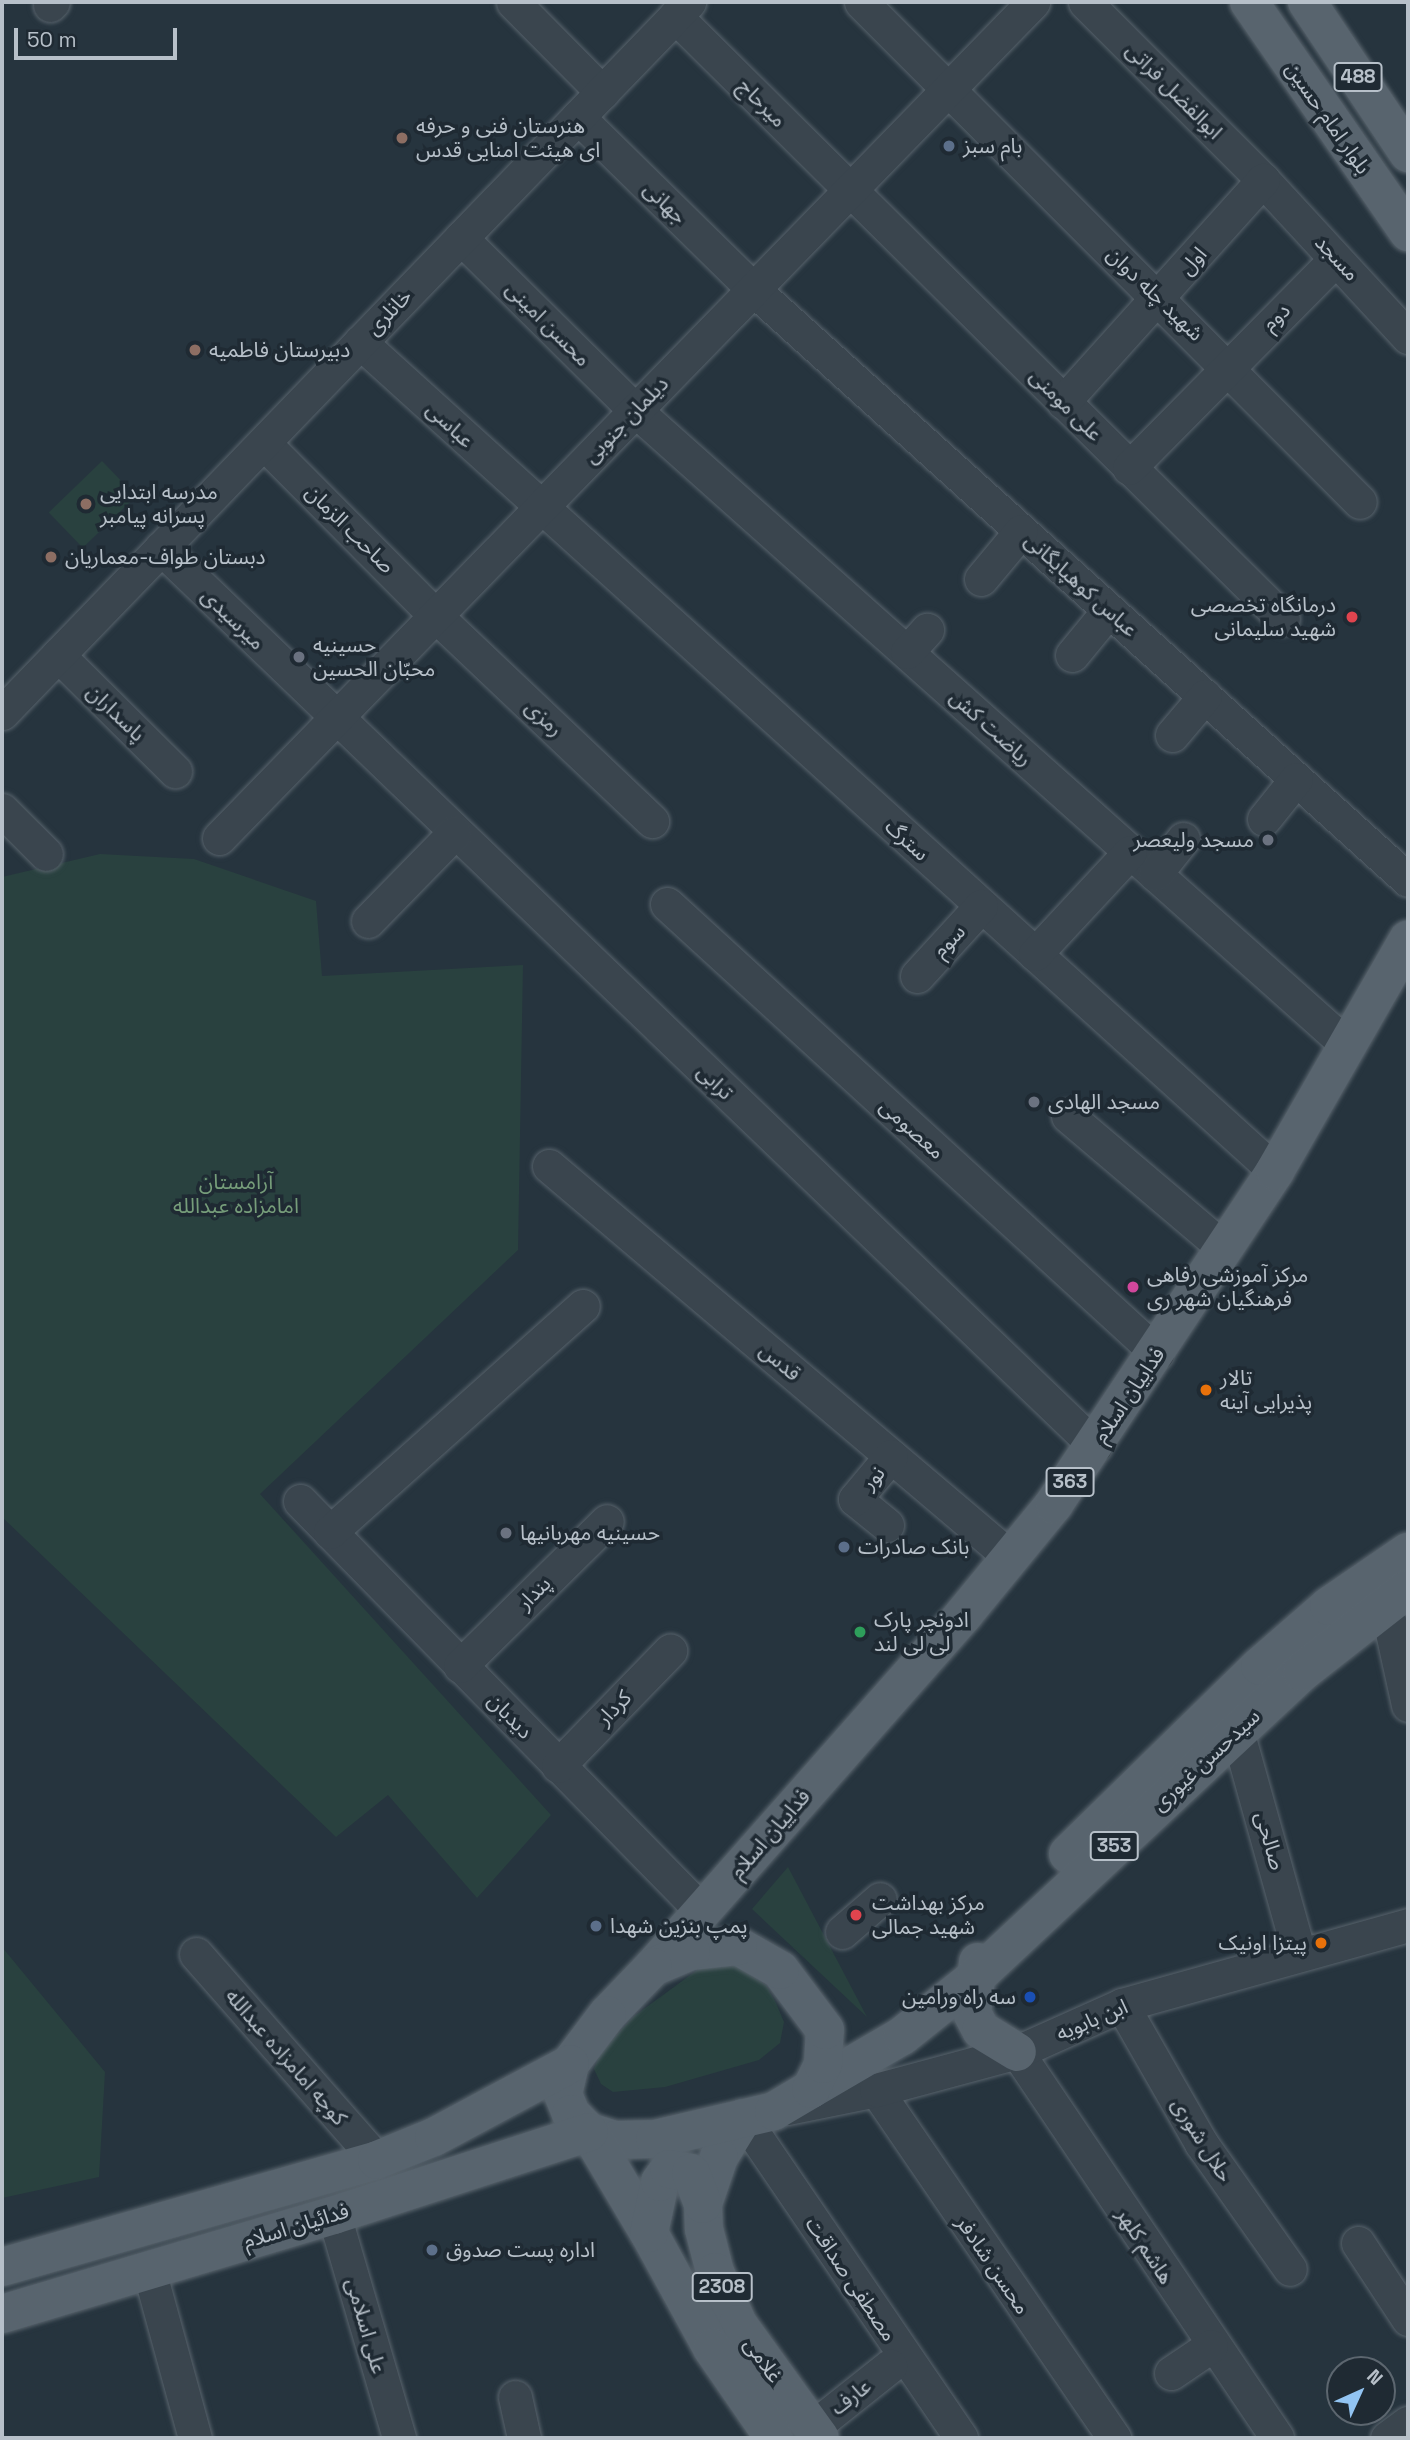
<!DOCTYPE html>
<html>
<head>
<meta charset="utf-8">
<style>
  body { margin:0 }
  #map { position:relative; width:1410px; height:2440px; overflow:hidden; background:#26343e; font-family:"Space Grotesk","Noto Sans Arabic",sans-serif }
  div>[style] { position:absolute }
  .green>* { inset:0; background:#29413f; transform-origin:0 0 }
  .roads { filter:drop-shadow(0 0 2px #58636c) drop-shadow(0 0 2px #58636c) }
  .minor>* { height:33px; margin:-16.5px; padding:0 16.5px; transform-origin:16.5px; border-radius:16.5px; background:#3a454e }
  .major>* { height:38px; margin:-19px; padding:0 19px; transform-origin:19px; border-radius:19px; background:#58646e }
  .dots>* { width:19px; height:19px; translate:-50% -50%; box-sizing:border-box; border:4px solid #1f2a33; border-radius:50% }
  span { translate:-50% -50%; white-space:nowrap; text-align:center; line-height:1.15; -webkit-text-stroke:7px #1f2a33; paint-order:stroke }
  .shield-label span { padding:2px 5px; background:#1f2a33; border:2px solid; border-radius:5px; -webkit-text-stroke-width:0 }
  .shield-label { font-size:19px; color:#b7c0c9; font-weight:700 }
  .street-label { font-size:21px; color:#b7c0c9 }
  .poi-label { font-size:21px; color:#b7c0c9 }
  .left { translate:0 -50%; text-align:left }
  .right { translate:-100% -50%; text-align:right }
  .park-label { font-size:21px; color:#769d7a }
  .frame { position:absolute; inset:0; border:4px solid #b7c0c9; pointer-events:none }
  .north { position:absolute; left:1326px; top:2356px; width:70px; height:70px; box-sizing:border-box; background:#1f2a33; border:2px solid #5c666f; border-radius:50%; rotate:45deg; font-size:19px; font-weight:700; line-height:28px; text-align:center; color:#b7c0c9 }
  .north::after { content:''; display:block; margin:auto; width:24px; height:32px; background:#92c4f2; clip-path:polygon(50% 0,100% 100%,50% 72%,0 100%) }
  .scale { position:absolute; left:14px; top:28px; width:163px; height:32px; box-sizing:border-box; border:4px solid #b7c0c9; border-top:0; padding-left:9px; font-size:21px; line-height:24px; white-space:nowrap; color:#b7c0c9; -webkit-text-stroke:5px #1f2a33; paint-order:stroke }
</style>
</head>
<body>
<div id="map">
  <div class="green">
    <i style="left:102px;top:461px;width:49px;height:74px;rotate:46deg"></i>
    <i style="clip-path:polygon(100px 854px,194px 859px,316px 901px,322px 976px,523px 965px,518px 1250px,260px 1494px,551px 1815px,477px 1898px,388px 1795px,336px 1837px,2px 1517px,2px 877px)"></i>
    <i style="clip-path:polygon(788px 1867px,867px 2017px,752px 1909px)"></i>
    <i style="clip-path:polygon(2px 1947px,105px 2072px,99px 2177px,2px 2198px)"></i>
    <i style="clip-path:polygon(733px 1964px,766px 1985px,776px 2003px,784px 2022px,780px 2043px,759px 2060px,665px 2087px,613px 2092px,601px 2084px,594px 2069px,600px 2053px,633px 2017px,700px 1968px)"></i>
  </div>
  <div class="roads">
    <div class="minor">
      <i style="left:513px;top:2px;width:127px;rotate:45.3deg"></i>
      <i style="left:861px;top:2px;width:706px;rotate:45.06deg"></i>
      <i style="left:1085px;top:2px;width:252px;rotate:45deg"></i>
      <i style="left:1263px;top:180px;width:214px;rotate:47.3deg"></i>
      <i style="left:50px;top:5px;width:4px;rotate:-45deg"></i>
      <i style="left:675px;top:16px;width:856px;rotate:44.76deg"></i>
      <i style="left:578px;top:117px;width:245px;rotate:44.5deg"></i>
      <i style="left:753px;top:289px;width:882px;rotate:42.06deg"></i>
      <i style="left:461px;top:238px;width:245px;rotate:44.7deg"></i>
      <i style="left:635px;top:410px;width:955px;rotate:41.73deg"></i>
      <i style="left:360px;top:342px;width:1235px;rotate:42.18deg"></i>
      <i style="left:1063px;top:402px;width:299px;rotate:-48deg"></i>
      <i style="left:264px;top:443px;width:244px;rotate:45.2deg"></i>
      <i style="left:436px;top:616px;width:298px;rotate:43.5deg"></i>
      <i style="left:1129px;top:468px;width:280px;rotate:-45.3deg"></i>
      <i style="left:161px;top:548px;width:1296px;rotate:43.87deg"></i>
      <i style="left:981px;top:579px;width:62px;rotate:-50.2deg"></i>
      <i style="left:907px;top:652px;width:30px;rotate:-48deg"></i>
      <i style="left:58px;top:655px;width:165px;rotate:44.8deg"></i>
      <i style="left:1072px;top:655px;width:58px;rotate:-50.6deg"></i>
      <i style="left:2px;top:713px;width:989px;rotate:-45.98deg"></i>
      <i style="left:1172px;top:735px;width:51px;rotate:-49.8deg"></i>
      <i style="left:2px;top:810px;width:62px;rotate:45deg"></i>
      <i style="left:1264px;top:819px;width:51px;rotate:-51.3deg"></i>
      <i style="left:219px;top:838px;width:1167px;rotate:-45.76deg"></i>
      <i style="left:1155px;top:874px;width:45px;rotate:-51.3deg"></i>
      <i style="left:667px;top:904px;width:665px;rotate:42.5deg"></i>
      <i style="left:368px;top:921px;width:123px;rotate:-45.7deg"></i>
      <i style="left:1035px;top:954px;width:139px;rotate:-47deg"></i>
      <i style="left:917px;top:976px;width:95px;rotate:-47.6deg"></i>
      <i style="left:1068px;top:1116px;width:206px;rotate:40.3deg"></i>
      <i style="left:549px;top:1166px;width:604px;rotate:40.3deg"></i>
      <i style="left:300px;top:1501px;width:559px;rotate:45.58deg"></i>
      <i style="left:887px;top:1525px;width:41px;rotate:-140.9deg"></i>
      <i style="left:855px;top:1499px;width:56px;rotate:-50.1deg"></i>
      <i style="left:330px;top:1532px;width:339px;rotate:-41.8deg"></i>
      <i style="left:1390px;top:1623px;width:84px;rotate:77.6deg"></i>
      <i style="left:460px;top:1666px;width:206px;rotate:-44.6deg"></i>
      <i style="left:1237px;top:1731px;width:230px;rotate:74.4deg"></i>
      <i style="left:558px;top:1766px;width:161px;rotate:-45.8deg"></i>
      <i style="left:842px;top:1932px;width:50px;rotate:-41deg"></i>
      <i style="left:196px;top:1954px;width:274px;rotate:48.7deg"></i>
      <i style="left:1122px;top:2005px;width:159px;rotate:60.2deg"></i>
      <i style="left:1201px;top:2143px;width:154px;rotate:54.8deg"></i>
      <i style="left:1017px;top:2052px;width:465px;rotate:56deg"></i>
      <i style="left:876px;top:2090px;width:422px;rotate:55.6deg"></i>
      <i style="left:787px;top:2108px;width:91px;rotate:-11.4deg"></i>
      <i style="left:876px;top:2090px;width:146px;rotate:-15.1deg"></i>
      <i style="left:1017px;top:2052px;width:115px;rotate:-24.1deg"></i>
      <i style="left:1122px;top:2005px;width:297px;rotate:-15.6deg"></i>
      <i style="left:743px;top:2118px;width:387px;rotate:55.7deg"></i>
      <i style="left:334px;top:2215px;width:232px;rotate:73.7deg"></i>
      <i style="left:1358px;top:2243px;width:91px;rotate:56.7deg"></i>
      <i style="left:149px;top:2270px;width:174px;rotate:74.7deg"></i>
      <i style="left:1171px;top:2373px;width:48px;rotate:-34deg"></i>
      <i style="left:515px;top:2397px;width:42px;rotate:77.6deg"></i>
      <i style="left:812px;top:2428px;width:100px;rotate:-38.5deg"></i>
      <i style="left:1387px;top:2438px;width:26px;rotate:-36deg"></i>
    </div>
    <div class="major">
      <i style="left:1249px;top:2px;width:280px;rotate:55.3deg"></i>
      <i style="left:1307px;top:2px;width:182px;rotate:56.2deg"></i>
      <i style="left:1068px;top:1854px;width:269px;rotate:-44.4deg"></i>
      <i style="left:1260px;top:1666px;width:91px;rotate:-41deg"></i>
      <i style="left:1329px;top:1606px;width:96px;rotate:-34.4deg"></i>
      <i style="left:978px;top:1962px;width:51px;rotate:96.7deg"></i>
      <i style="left:972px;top:2013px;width:19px;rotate:62deg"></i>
      <i style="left:981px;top:2030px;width:42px;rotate:31.4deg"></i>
      <i style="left:653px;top:1967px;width:470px;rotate:-48.6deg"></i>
      <i style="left:964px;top:1614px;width:142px;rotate:-50.7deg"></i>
      <i style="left:1054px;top:1504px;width:400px;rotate:-56.4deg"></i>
      <i style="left:1275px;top:1171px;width:267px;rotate:-60.1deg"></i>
      <i style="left:811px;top:2089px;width:105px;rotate:-30.2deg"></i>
      <i style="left:902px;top:2036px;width:95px;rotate:-38.6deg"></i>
      <i style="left:976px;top:1977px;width:446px;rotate:-43.1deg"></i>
      <i style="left:1302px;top:1672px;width:135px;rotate:-38.1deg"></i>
      <i style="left:743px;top:2118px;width:46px;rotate:121.6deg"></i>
      <i style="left:719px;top:2157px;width:50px;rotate:108.8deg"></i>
      <i style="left:703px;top:2204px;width:25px;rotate:88deg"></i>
      <i style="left:704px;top:2229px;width:44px;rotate:75.7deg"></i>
      <i style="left:715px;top:2272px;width:57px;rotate:66.1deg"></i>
      <i style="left:738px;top:2324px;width:140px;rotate:54.3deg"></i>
      <i style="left:589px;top:2132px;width:27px;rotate:17deg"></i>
      <i style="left:615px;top:2140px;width:40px;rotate:-1.4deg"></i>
      <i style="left:655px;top:2139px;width:122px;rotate:-13.2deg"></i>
      <i style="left:774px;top:2111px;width:43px;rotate:-30.7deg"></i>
      <i style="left:811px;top:2089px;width:28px;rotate:-64deg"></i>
      <i style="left:823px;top:2064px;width:34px;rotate:-87deg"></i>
      <i style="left:825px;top:2030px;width:75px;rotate:-126.9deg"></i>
      <i style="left:780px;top:1970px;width:48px;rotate:-150.3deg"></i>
      <i style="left:738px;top:1946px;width:47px;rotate:173.9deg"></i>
      <i style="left:691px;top:1951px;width:41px;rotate:157.2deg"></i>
      <i style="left:653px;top:1967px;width:66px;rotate:133.8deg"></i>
      <i style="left:607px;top:2015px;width:61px;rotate:127.1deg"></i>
      <i style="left:570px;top:2064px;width:31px;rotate:103deg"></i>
      <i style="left:563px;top:2094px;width:22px;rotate:68deg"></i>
      <i style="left:571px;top:2114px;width:25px;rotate:45deg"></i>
      <i style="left:589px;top:2132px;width:117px;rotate:59.3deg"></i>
      <i style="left:649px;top:2233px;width:131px;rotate:61.3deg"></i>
      <i style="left:712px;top:2348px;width:109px;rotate:55.4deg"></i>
      <i style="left:649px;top:2233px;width:52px;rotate:-77.8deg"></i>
      <i style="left:660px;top:2182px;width:16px;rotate:-55deg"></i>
      <i style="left:669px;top:2169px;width:22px;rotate:10deg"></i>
      <i style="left:691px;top:2173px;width:33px;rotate:69deg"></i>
      <i style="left:2px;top:2267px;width:390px;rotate:-15.9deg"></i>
      <i style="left:377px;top:2160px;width:61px;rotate:-22deg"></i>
      <i style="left:434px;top:2137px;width:154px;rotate:-28.2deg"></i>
      <i style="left:2px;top:2314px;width:346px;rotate:-16.6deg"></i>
      <i style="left:334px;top:2215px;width:268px;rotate:-18deg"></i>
    </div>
  </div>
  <div class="dots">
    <i style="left:402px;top:138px;background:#8d6e63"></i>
    <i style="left:949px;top:146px;background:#5c6f8a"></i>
    <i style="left:195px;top:350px;background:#8d6e63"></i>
    <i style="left:86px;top:504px;background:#8d6e63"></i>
    <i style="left:51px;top:557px;background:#8d6e63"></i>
    <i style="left:1352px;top:617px;background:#e0444e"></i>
    <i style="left:299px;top:657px;background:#6b7280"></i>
    <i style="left:1268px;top:840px;background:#6b7280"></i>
    <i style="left:1034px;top:1102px;background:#6b7280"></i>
    <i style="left:1133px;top:1287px;background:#d1479c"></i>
    <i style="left:1206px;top:1390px;background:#e8710a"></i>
    <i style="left:506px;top:1533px;background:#6b7280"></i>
    <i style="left:844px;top:1547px;background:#5c6f8a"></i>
    <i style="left:860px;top:1632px;background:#2e9e5b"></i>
    <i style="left:856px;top:1915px;background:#e0444e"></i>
    <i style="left:596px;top:1926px;background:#5c6f8a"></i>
    <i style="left:1321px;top:1943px;background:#e8710a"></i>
    <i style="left:1030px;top:1997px;background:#1a4fb4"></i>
    <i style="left:432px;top:2250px;background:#5c6f8a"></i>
  </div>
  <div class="shield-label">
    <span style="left:1358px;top:77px">488</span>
    <span style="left:1070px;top:1482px">363</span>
    <span style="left:1114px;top:1846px">353</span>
    <span style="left:722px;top:2287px">2308</span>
  </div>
  <div class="street-label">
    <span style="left:1174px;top:91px;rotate:45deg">ابوالفضل فراتی</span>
    <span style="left:762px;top:103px;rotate:45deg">میرحاج</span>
    <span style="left:1328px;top:118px;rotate:55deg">بلوار امام حسین</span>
    <span style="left:665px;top:203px;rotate:44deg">جهانی</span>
    <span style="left:1337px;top:258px;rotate:47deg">مسجد</span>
    <span style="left:1193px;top:261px;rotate:-49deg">اول</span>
    <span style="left:1155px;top:294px;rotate:44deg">شهید چله دوان</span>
    <span style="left:389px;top:312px;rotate:-46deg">خانلری</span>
    <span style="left:1276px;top:317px;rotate:-44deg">دوم</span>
    <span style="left:548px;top:324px;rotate:45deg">محسن امینی</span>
    <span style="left:1066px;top:405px;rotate:45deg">علی مومنی</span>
    <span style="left:626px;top:420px;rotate:-46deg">دیلمان جنوبی</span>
    <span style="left:450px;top:425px;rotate:43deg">عباسی</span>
    <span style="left:350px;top:529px;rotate:45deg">صاحب الزمان</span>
    <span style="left:1081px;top:585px;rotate:42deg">عباس کوهپایگانی</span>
    <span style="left:233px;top:619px;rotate:44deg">میرسیدی</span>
    <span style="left:116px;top:713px;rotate:44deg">پاسداران</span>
    <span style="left:544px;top:718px;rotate:43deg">رمزی</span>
    <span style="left:991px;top:728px;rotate:42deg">ریاضت کش</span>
    <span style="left:907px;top:840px;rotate:42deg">سترگ</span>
    <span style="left:949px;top:941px;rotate:-47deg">سوم</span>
    <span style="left:715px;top:1082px;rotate:44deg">ترابی</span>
    <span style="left:912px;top:1129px;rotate:42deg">معصومی</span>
    <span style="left:780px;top:1362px;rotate:40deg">قدس</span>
    <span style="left:1129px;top:1395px;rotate:-56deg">فداییان اسلام</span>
    <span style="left:873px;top:1478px;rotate:-49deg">نور</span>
    <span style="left:534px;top:1593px;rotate:-45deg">پندار</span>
    <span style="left:614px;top:1708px;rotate:-46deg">کردار</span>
    <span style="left:510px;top:1716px;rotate:46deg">دیدبان</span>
    <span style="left:1206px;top:1760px;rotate:-43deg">سیدحسن غیوری</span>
    <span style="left:770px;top:1834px;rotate:-49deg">فداییان اسلام</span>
    <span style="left:1270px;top:1841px;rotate:74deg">صالحی</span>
    <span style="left:1092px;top:2020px;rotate:-23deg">ابن بابویه</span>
    <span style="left:286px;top:2057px;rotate:49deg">کوچه امامزاده عبدالله</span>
    <span style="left:1202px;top:2140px;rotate:58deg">حلال شوری</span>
    <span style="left:296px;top:2226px;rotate:-17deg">فدائیان اسلام</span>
    <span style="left:1145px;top:2246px;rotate:57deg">هاشم کلهر</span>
    <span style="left:993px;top:2265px;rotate:56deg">محسن شادفر</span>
    <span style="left:851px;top:2279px;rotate:56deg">مصطفی صداقت</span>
    <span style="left:366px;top:2326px;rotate:74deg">علی اسلامی</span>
    <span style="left:763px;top:2360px;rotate:55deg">غلامی</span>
    <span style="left:851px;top:2397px;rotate:-38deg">عارف</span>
  </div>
  <div class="poi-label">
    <span class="left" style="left:416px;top:138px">هنرستان فنی و حرفه<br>ای هیئت امنایی قدس</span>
    <span class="left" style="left:963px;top:146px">بام سبز</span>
    <span class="left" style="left:209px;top:350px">دبیرستان فاطمیه</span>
    <span class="left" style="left:100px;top:504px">مدرسه ابتدایی<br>پسرانه پیامبر</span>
    <span class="left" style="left:65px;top:557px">دبستان طواف-معماریان</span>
    <span class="right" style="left:1336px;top:617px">درمانگاه تخصصی<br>شهید سلیمانی</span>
    <span class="left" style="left:313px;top:657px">حسینیه<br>محبّان الحسین</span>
    <span class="right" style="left:1254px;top:840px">مسجد ولیعصر</span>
    <span class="left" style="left:1048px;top:1102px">مسجد الهادی</span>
    <span class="left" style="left:1147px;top:1287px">مرکز آموزشی رفاهی<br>فرهنگیان شهر ری</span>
    <span class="left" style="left:1220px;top:1390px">تالار<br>پذیرایی آینه</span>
    <span class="left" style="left:520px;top:1533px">حسینیه مهربانیها</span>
    <span class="left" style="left:858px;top:1547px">بانک صادرات</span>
    <span class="left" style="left:874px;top:1632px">ادونچر پارک<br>لی لی لند</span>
    <span class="left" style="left:872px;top:1915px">مرکز بهداشت<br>شهید جمالی</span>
    <span class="left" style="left:610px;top:1926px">پمپ بنزین شهدا</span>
    <span class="right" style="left:1307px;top:1943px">پیتزا اونیک</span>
    <span class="right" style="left:1016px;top:1997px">سه راه ورامین</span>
    <span class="left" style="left:446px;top:2250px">اداره پست صدوق</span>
  </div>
  <div class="park-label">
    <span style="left:236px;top:1194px">آرامستان<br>امامزاده عبدالله</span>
  </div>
  <div class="frame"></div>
  <div class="north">N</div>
  <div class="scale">50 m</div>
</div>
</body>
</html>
